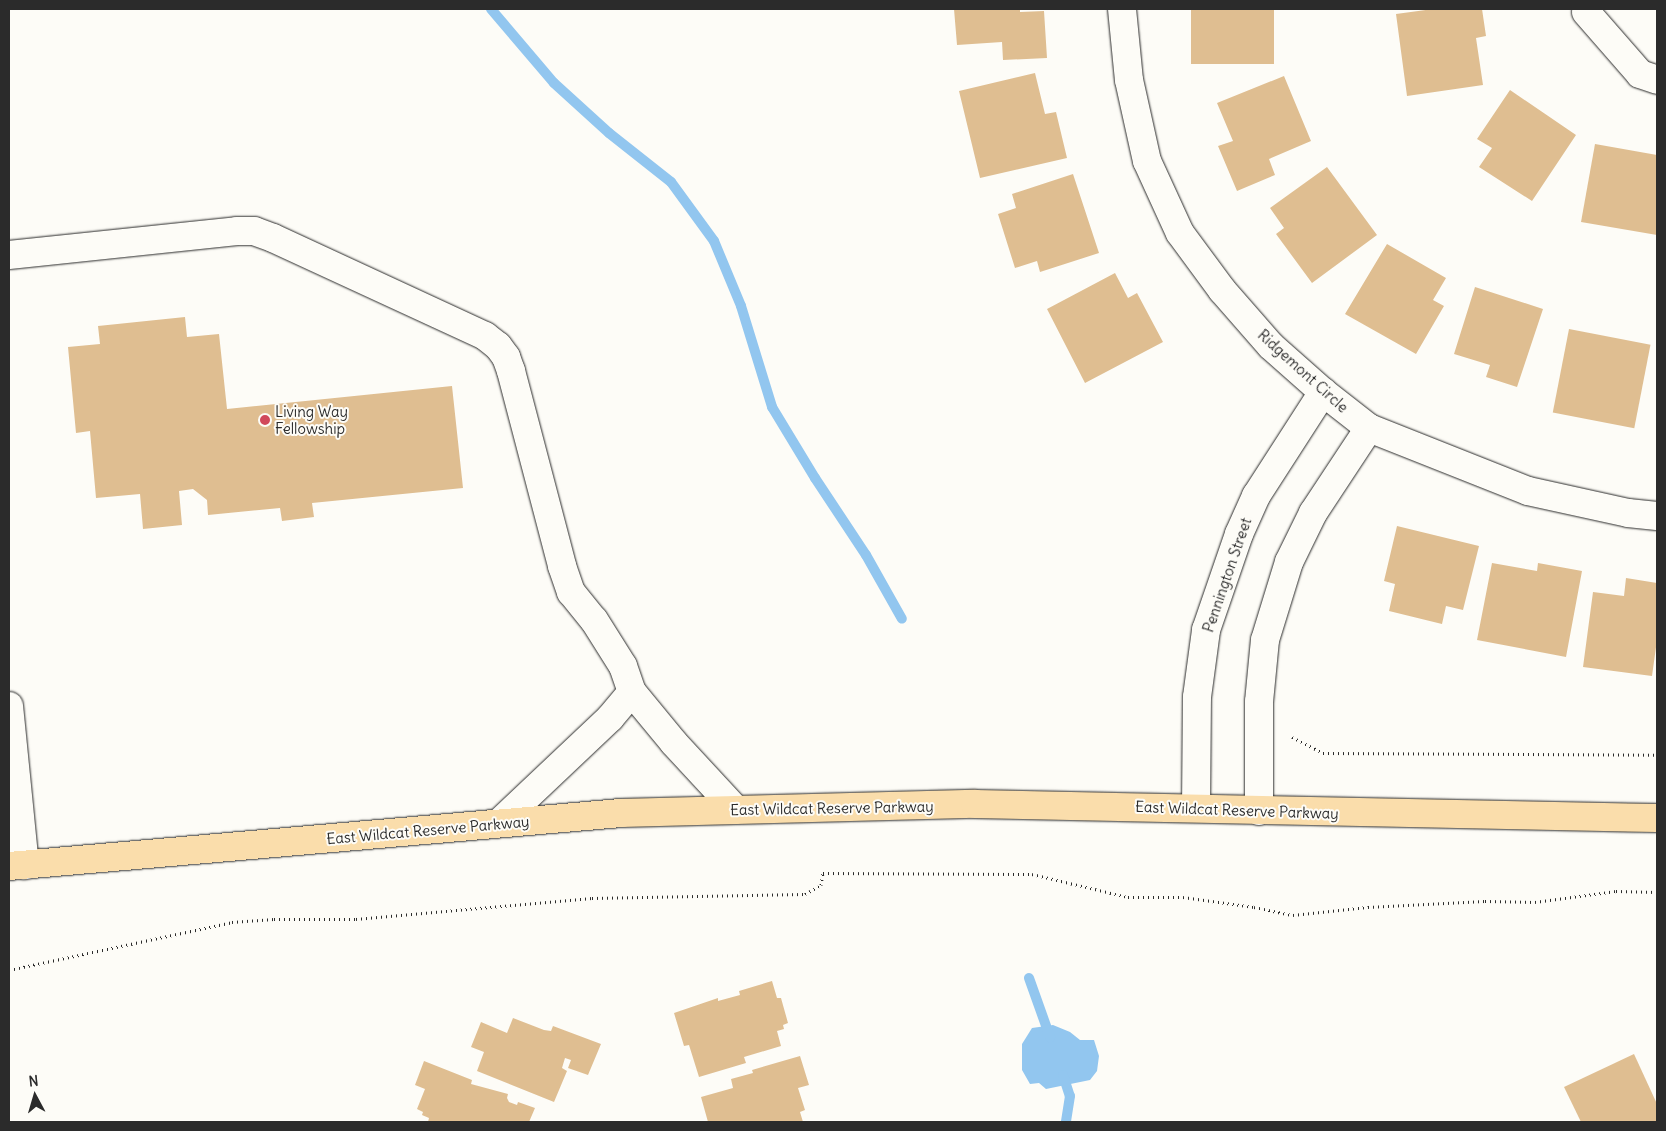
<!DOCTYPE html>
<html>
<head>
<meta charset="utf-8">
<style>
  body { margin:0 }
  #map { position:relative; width:1666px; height:1131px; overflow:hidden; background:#fdfcf7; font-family:Delius,sans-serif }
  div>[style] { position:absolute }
  .water>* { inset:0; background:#92c6ef }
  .stream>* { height:10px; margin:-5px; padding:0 5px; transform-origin:5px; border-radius:5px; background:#92c6ef }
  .building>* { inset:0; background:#dfbe91; transform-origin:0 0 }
  .path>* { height:3px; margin-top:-1.5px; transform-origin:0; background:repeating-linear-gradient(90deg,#2b2b2b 0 1px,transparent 0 5px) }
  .roads { filter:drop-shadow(0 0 1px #2b2b2b) drop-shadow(0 0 1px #2b2b2b) }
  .minor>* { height:28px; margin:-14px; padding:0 14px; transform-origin:14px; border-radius:14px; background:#fdfcf7 }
  .major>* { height:28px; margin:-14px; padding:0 14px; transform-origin:14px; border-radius:14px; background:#faddab }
  .dots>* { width:14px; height:14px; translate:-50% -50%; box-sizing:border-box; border:2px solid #fdfcf7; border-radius:50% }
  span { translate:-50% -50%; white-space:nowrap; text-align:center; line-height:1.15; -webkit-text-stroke:4px #fdfcf7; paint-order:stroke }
  .street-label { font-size:15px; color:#2b2b2b }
  .poi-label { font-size:15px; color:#2b2b2b }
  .left { translate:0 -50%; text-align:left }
  .frame { position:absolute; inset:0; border:10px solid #2b2b2b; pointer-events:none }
  .north { position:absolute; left:10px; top:1071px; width:50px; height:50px; -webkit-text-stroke:4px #fdfcf7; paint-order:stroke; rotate:354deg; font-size:14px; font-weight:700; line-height:20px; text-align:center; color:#2b2b2b }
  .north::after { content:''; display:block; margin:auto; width:18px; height:22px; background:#2b2b2b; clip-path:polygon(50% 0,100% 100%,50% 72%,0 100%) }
</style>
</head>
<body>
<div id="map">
  <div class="water">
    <i style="clip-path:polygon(1053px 1025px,1070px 1032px,1080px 1040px,1094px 1040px,1099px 1056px,1097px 1071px,1090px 1080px,1046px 1089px,1039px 1083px,1030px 1084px,1022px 1070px,1022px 1044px,1032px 1028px)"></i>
  </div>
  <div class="stream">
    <i style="left:491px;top:9px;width:97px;rotate:49.6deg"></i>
    <i style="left:554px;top:83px;width:74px;rotate:42.3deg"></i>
    <i style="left:609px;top:133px;width:79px;rotate:38.3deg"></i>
    <i style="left:671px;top:182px;width:73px;rotate:53.9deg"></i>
    <i style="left:714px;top:241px;width:70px;rotate:67.4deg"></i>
    <i style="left:741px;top:306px;width:106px;rotate:72.9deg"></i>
    <i style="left:772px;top:407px;width:83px;rotate:58.8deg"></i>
    <i style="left:815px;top:478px;width:92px;rotate:56.5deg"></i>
    <i style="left:866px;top:555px;width:73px;rotate:60.6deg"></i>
    <i style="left:1029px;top:978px;width:63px;rotate:70.4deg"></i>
    <i style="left:1063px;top:1075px;width:22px;rotate:72deg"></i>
    <i style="left:1070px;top:1096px;width:26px;rotate:99deg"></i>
  </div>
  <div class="building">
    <i style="clip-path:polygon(954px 9px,1020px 9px,1020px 12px,1044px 11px,1047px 58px,1003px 60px,1002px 42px,957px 45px)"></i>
    <i style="left:1191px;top:9px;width:83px;height:55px"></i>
    <i style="clip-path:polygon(1433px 9px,1482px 9px,1486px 36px,1476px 38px,1483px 85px,1407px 96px,1396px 14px)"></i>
    <i style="clip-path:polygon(1035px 73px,1045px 114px,1056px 112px,1067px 158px,980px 178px,959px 91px)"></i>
    <i style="clip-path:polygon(1284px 76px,1311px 141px,1269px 159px,1275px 175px,1237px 191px,1218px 146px,1233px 141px,1217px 103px)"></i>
    <i style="clip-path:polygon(1510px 90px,1576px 135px,1532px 201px,1479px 167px,1492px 148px,1477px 139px)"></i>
    <i style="clip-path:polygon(1595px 144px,1657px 155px,1657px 235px,1581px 222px)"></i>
    <i style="clip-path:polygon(1327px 167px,1377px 235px,1312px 283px,1276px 234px,1284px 228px,1270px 208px)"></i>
    <i style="clip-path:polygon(1073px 174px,1099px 253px,1040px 272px,1037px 261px,1015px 268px,998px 214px,1016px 208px,1012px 194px)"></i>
    <i style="clip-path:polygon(1387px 244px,1446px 278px,1433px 300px,1444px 306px,1416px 354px,1345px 314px)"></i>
    <i style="clip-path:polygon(1115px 273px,1128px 298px,1137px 293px,1163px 342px,1085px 383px,1047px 309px)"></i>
    <i style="clip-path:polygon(1475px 287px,1543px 309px,1517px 387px,1486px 377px,1490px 365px,1454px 354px)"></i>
    <i style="clip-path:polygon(185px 317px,187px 337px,219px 334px,227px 409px,452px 386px,463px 488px,312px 503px,314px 517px,282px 521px,280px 508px,208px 515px,207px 500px,193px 489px,179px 491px,182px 525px,143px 529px,140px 494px,96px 498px,90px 431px,76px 433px,68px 347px,100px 344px,98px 326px)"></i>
    <i style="left:1569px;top:329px;width:83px;height:85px;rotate:11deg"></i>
    <i style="clip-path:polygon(1397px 526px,1479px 546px,1463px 610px,1446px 606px,1442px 624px,1389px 611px,1395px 584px,1384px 581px)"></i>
    <i style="clip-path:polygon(1492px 563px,1537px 571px,1538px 563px,1582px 571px,1566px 657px,1477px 640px)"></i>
    <i style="clip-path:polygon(1626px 578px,1657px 583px,1657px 640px,1652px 676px,1583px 667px,1593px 592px,1624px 596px)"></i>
    <i style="clip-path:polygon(772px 981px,777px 998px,781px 998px,788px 1023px,783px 1025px,784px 1029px,777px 1031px,781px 1046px,744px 1057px,746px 1063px,699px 1077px,689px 1045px,684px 1046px,674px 1013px,718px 998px,718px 1001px,740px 995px,739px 991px)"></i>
    <i style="clip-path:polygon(513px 1018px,544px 1030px,551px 1031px,553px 1026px,601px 1044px,588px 1075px,568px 1068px,571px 1060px,565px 1058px,562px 1068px,567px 1071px,554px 1102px,477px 1071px,484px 1052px,471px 1047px,481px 1022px,507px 1033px)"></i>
    <i style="clip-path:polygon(1634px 1054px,1657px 1104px,1657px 1122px,1581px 1122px,1564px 1087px)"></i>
    <i style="clip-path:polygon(800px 1056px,809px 1085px,798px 1088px,805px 1110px,800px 1112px,803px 1122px,708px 1122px,701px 1097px,733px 1088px,731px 1079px,753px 1073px,752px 1070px)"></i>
    <i style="clip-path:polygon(424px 1061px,472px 1080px,471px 1084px,508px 1094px,507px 1098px,509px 1102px,517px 1105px,518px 1102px,535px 1108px,529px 1122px,428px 1122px,429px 1118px,422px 1115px,423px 1112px,417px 1109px,425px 1089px,415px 1085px)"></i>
  </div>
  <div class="path">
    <i style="left:1292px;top:737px;width:35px;rotate:27deg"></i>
    <i style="left:1323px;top:753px;width:334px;rotate:0.3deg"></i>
    <i style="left:9px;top:970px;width:228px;rotate:-12.1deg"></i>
    <i style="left:232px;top:922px;width:42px;rotate:-4.1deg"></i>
    <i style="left:274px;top:919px;width:82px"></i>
    <i style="left:356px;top:919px;width:237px;rotate:-5.1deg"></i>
    <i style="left:592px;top:898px;width:213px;rotate:-1.1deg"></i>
    <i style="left:805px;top:894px;width:18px;rotate:-29deg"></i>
    <i style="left:821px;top:885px;width:12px;rotate:-81deg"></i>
    <i style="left:823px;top:873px;width:209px;rotate:0.3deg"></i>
    <i style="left:1032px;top:874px;width:99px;rotate:13.5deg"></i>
    <i style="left:1128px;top:897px;width:55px"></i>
    <i style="left:1183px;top:897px;width:72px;rotate:8deg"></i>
    <i style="left:1254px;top:907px;width:40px;rotate:12deg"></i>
    <i style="left:1293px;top:915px;width:75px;rotate:-6.1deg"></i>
    <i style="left:1368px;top:907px;width:117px;rotate:-2.9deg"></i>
    <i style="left:1485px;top:901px;width:50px;rotate:1.1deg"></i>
    <i style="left:1535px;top:902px;width:82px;rotate:-7.7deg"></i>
    <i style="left:1616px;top:891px;width:41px;rotate:1.4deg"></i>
  </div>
  <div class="roads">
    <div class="minor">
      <i style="left:1122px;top:9px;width:71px;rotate:84.4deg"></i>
      <i style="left:1129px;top:80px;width:83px;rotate:77.5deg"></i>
      <i style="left:1147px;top:161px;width:79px;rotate:65.4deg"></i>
      <i style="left:1180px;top:233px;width:71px;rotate:53.6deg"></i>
      <i style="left:1222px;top:290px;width:74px;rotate:48.8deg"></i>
      <i style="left:1271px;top:346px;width:69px;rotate:41.5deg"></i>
      <i style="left:1323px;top:392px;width:58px;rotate:38deg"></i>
      <i style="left:1369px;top:428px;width:171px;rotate:21.6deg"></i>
      <i style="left:1528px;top:491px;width:102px;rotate:12.4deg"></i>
      <i style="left:1628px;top:513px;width:29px;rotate:6deg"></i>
      <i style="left:1586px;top:12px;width:82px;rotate:48.9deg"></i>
      <i style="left:1640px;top:74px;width:18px;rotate:19deg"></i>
      <i style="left:9px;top:255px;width:229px;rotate:-6deg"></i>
      <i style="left:237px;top:231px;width:17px"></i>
      <i style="left:254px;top:231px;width:20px;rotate:20deg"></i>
      <i style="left:273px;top:238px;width:234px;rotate:24.8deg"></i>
      <i style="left:485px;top:336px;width:16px;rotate:38deg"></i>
      <i style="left:498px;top:346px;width:14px;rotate:54deg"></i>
      <i style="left:506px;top:357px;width:15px;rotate:70deg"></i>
      <i style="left:511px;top:371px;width:202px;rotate:75.3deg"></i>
      <i style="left:562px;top:566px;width:28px;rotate:71deg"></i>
      <i style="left:571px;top:592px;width:36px;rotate:51deg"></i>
      <i style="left:594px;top:620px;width:54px;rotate:57.8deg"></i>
      <i style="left:623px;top:666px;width:28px;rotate:71deg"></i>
      <i style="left:632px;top:692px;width:66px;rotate:50.5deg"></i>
      <i style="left:674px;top:743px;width:91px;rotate:47.2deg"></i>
      <i style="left:9px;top:706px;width:160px;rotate:84.3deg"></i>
      <i style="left:1196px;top:808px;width:111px;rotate:-89.5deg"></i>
      <i style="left:1197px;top:697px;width:68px;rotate:-82.3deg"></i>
      <i style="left:1206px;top:630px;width:102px;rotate:-71deg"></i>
      <i style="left:1239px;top:534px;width:42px;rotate:-65.9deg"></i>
      <i style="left:1256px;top:496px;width:124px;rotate:-57.2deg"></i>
      <i style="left:1259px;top:811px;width:109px;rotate:-90deg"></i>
      <i style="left:1259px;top:702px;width:62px;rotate:-84.5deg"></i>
      <i style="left:1265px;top:640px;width:82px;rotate:-72.9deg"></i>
      <i style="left:1289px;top:562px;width:55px;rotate:-63.9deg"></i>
      <i style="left:1313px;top:513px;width:102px;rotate:-56.6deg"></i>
      <i style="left:499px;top:823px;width:153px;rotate:-43.4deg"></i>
      <i style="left:610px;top:718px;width:34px;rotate:-50deg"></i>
    </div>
    <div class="major">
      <i style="left:9px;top:866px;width:614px;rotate:-4.95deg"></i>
      <i style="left:621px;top:813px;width:354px;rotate:-1.5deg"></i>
      <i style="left:975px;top:804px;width:682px;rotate:1.18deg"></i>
    </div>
  </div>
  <div class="dots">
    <i style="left:265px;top:420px;background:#d1495b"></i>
  </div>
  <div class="street-label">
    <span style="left:1303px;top:371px;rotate:42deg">Ridgemont Circle</span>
    <span style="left:1227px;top:575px;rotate:-71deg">Pennington Street</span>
    <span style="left:832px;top:808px;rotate:-1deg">East Wildcat Reserve Parkway</span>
    <span style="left:1237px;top:810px;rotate:2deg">East Wildcat Reserve Parkway</span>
    <span style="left:428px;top:830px;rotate:-5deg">East Wildcat Reserve Parkway</span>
  </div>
  <div class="poi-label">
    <span class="left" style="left:275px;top:420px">Living Way<br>Fellowship</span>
  </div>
  <div class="frame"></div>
  <div class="north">N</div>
</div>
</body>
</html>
